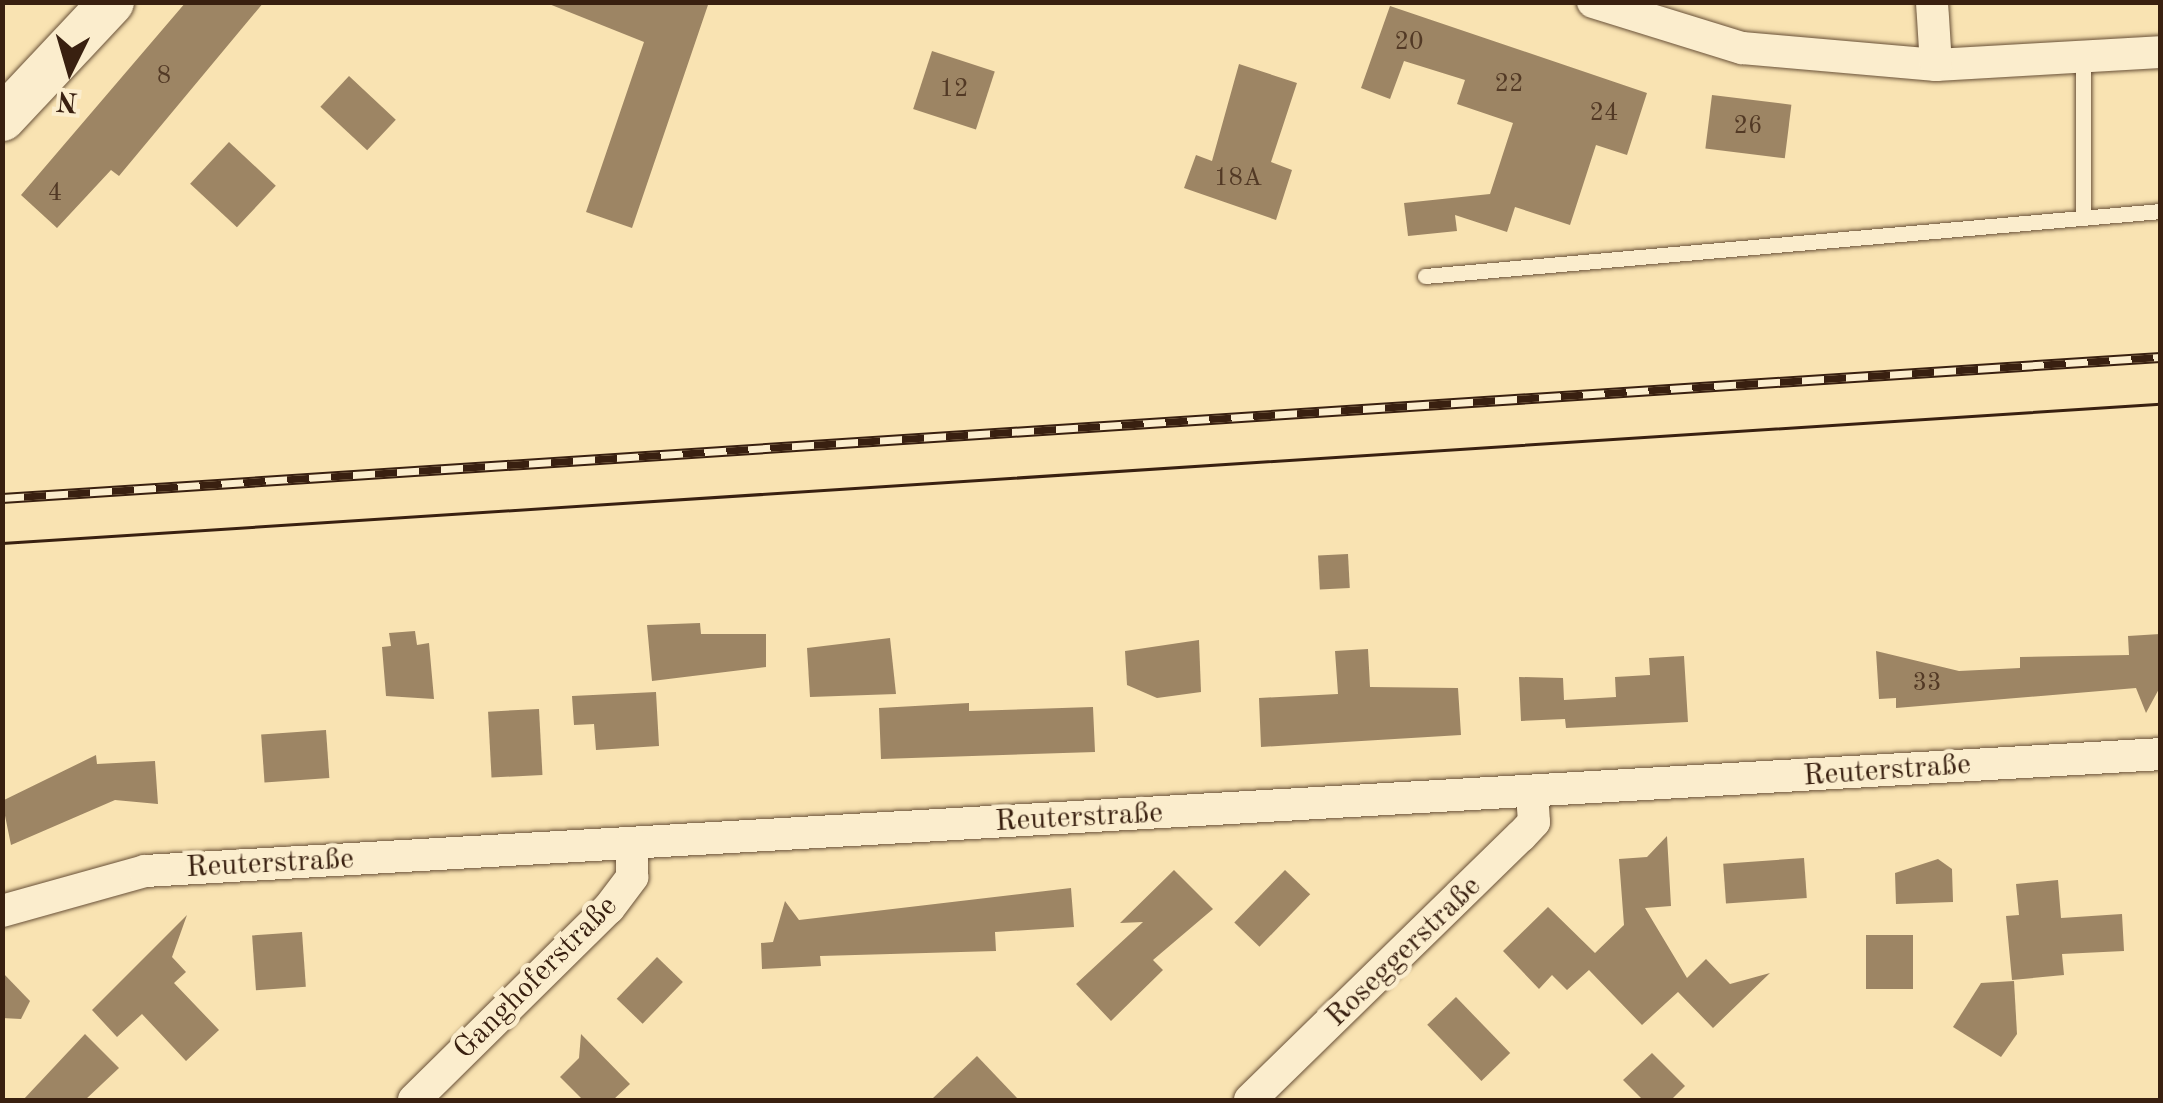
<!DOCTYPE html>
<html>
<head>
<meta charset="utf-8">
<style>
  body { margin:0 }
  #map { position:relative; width:2163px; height:1103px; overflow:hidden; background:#f9e3b2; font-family:"Old Standard TT",serif }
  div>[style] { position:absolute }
  .building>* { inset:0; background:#9d8564; transform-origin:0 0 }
  .roads { filter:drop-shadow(0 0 2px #695138) drop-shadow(0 0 2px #695138) }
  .lane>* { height:15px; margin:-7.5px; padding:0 7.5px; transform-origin:7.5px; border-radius:7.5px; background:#fbedcd }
  .street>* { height:32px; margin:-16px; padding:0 16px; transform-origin:16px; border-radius:16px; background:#fbedcd }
  .secondary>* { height:45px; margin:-22.5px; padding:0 22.5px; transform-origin:22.5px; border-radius:22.5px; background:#fbedcd }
  .tram>* { height:2.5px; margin:-1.25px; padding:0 1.25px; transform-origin:1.25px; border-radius:1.25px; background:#392010 }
  .rail>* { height:11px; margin-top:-5.5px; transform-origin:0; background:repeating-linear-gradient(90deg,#fbedcd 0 22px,#392010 0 44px); box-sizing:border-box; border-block:2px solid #392010 }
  span { translate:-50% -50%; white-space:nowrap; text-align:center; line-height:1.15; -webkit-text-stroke:9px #fbedcd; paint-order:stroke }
  .number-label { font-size:25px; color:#523925 }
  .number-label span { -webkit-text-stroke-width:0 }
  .street-label { font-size:30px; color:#392010 }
  .frame { position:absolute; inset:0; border:5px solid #392010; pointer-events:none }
  .north { position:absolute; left:20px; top:20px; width:100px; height:100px; -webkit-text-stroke:8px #fbedcd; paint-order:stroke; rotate:185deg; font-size:28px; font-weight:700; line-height:40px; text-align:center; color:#392010 }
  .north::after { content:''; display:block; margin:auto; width:35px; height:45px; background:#392010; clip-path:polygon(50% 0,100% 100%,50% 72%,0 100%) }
</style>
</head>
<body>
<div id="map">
  <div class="building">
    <i style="clip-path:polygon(186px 2px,264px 2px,119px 176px,111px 170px,57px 228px,21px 195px)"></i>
    <i style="clip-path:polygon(544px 2px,709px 2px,632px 228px,586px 212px,644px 42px)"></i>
    <i style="clip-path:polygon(1390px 6px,1647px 93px,1627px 155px,1596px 145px,1570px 225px,1515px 207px,1507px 232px,1455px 215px,1457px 231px,1408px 236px,1404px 203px,1490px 194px,1513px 123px,1457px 104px,1465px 80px,1404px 61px,1390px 99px,1361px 88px)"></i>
    <i style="left:932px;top:51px;width:66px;height:61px;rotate:18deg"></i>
    <i style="clip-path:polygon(1239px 64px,1297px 83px,1271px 162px,1292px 170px,1276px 220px,1184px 188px,1196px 155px,1212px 161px)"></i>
    <i style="left:349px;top:76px;width:64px;height:42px;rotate:43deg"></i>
    <i style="left:1712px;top:95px;width:80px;height:54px;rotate:7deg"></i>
    <i style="left:229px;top:142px;width:64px;height:57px;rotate:43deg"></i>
    <i style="left:1348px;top:554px;width:34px;height:30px;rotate:87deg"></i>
    <i style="clip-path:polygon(700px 623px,701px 634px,766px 634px,766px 667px,652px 681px,647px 625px)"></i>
    <i style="clip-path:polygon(415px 631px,417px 645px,429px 643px,434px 699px,386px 696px,382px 647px,391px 646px,389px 633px)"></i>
    <i style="clip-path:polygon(2160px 634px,2160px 687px,2146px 713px,2136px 688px,1896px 708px,1896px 698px,1879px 699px,1876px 651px,1959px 671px,2020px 668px,2020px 657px,2129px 655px,2128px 636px)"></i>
    <i style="clip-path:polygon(890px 638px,896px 694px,810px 697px,807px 648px)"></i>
    <i style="clip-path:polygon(1199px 640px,1201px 692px,1157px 698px,1127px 685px,1125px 651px)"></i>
    <i style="clip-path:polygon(1368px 649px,1370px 687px,1458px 688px,1461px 735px,1261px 747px,1259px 698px,1338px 694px,1335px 651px)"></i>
    <i style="clip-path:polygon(1684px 656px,1688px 722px,1566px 728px,1565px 719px,1521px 721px,1519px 677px,1563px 678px,1564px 700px,1616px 697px,1615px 677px,1650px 675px,1649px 658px)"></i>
    <i style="clip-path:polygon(656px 692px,659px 746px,596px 750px,594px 724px,574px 725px,572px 696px)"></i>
    <i style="clip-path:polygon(969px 703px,969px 711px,1093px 707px,1095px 752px,881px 759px,879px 708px)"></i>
    <i style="left:539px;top:709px;width:66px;height:51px;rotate:87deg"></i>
    <i style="left:326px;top:730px;width:48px;height:65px;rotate:86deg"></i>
    <i style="clip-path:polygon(96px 755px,97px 764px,155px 761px,158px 804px,115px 800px,11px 845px,2px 801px)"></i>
    <i style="clip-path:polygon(1667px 836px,1671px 906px,1645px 908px,1687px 978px,1706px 959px,1730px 984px,1770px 973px,1713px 1028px,1678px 992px,1642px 1025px,1589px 970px,1567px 990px,1552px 975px,1539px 989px,1503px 951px,1548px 907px,1595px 953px,1624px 925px,1619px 859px,1647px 857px)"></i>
    <i style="left:1804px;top:858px;width:40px;height:81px;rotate:86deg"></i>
    <i style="clip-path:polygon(1938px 859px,1952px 869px,1953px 902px,1896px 904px,1895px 873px)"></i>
    <i style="clip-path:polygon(1174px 870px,1213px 909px,1153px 960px,1163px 970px,1111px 1021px,1076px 984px,1143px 922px,1120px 923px)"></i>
    <i style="left:1285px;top:870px;width:35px;height:73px;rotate:44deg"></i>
    <i style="clip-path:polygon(2058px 880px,2061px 918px,2122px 914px,2124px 951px,2062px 954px,2064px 975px,2012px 980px,2006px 916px,2019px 915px,2016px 884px)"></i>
    <i style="clip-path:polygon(1071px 888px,1074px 927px,995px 932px,996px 951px,820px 956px,821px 966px,762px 969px,761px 943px,773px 942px,785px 901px,799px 920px)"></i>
    <i style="clip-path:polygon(187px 915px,172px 957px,186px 972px,174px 983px,219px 1030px,186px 1061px,142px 1014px,117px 1037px,92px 1010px)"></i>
    <i style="left:302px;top:932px;width:55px;height:50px;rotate:86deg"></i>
    <i style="left:1866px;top:935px;width:47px;height:54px"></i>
    <i style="left:657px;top:957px;width:36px;height:58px;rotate:44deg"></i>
    <i style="clip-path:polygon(2px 972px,30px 1001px,21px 1019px,2px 1018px)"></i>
    <i style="clip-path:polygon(2014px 981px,2017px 1034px,2001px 1057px,1953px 1027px,1981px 983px)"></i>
    <i style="left:1456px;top:997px;width:78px;height:40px;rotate:46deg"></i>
    <i style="clip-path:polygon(85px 1034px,119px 1068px,85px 1100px,23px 1100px)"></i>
    <i style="clip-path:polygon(581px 1034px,630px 1084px,613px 1100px,583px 1100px,560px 1077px,579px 1058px)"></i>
    <i style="clip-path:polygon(1652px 1053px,1685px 1086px,1671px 1100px,1643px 1100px,1623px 1080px)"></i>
    <i style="clip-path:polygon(977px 1056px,1019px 1100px,931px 1100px)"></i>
  </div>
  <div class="roads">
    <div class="lane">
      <i style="left:2083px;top:215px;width:158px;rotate:-90deg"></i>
      <i style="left:1425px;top:276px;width:738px;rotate:-5.05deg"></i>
    </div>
    <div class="street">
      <i style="left:1593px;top:2px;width:156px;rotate:17.2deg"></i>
      <i style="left:1742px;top:48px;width:195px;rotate:5deg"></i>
      <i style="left:1936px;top:65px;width:224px;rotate:-3.3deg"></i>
      <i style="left:1932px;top:2px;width:63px;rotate:86.4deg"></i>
      <i style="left:2px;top:911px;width:148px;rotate:-15.6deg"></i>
      <i style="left:145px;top:871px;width:2018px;rotate:-3.32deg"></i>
      <i style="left:414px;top:1100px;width:274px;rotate:-44.6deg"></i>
      <i style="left:609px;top:908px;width:39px;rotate:-53deg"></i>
      <i style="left:632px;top:877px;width:34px;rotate:-90deg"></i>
      <i style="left:1250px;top:1100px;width:378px;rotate:-44.3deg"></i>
      <i style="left:1521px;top:836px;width:19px;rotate:-47deg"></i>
      <i style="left:1534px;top:822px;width:30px;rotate:-94deg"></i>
    </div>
    <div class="secondary">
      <i style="left:2px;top:118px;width:159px;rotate:-46.8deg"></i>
    </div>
  </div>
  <div class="tram">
    <i style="left:2px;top:543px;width:2162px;rotate:-3.69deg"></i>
  </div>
  <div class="rail">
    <i style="left:2px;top:498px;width:2163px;rotate:-3.74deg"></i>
  </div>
  <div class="number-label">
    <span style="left:1409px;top:43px">20</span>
    <span style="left:164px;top:77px">8</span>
    <span style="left:1509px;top:85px">22</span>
    <span style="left:954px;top:90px">12</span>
    <span style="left:1604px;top:114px">24</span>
    <span style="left:1748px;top:127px">26</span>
    <span style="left:1238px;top:179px">18A</span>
    <span style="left:55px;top:194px">4</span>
    <span style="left:1927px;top:684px">33</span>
  </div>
  <div class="street-label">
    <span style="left:1887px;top:771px;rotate:-4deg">Reuterstraße</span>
    <span style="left:1079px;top:818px;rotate:-3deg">Reuterstraße</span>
    <span style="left:270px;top:864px;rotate:-3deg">Reuterstraße</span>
    <span style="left:1404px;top:952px;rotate:-44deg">Roseggerstraße</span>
    <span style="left:536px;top:978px;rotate:-45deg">Ganghoferstraße</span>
  </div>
  <div class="frame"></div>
  <div class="north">N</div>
</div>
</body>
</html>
